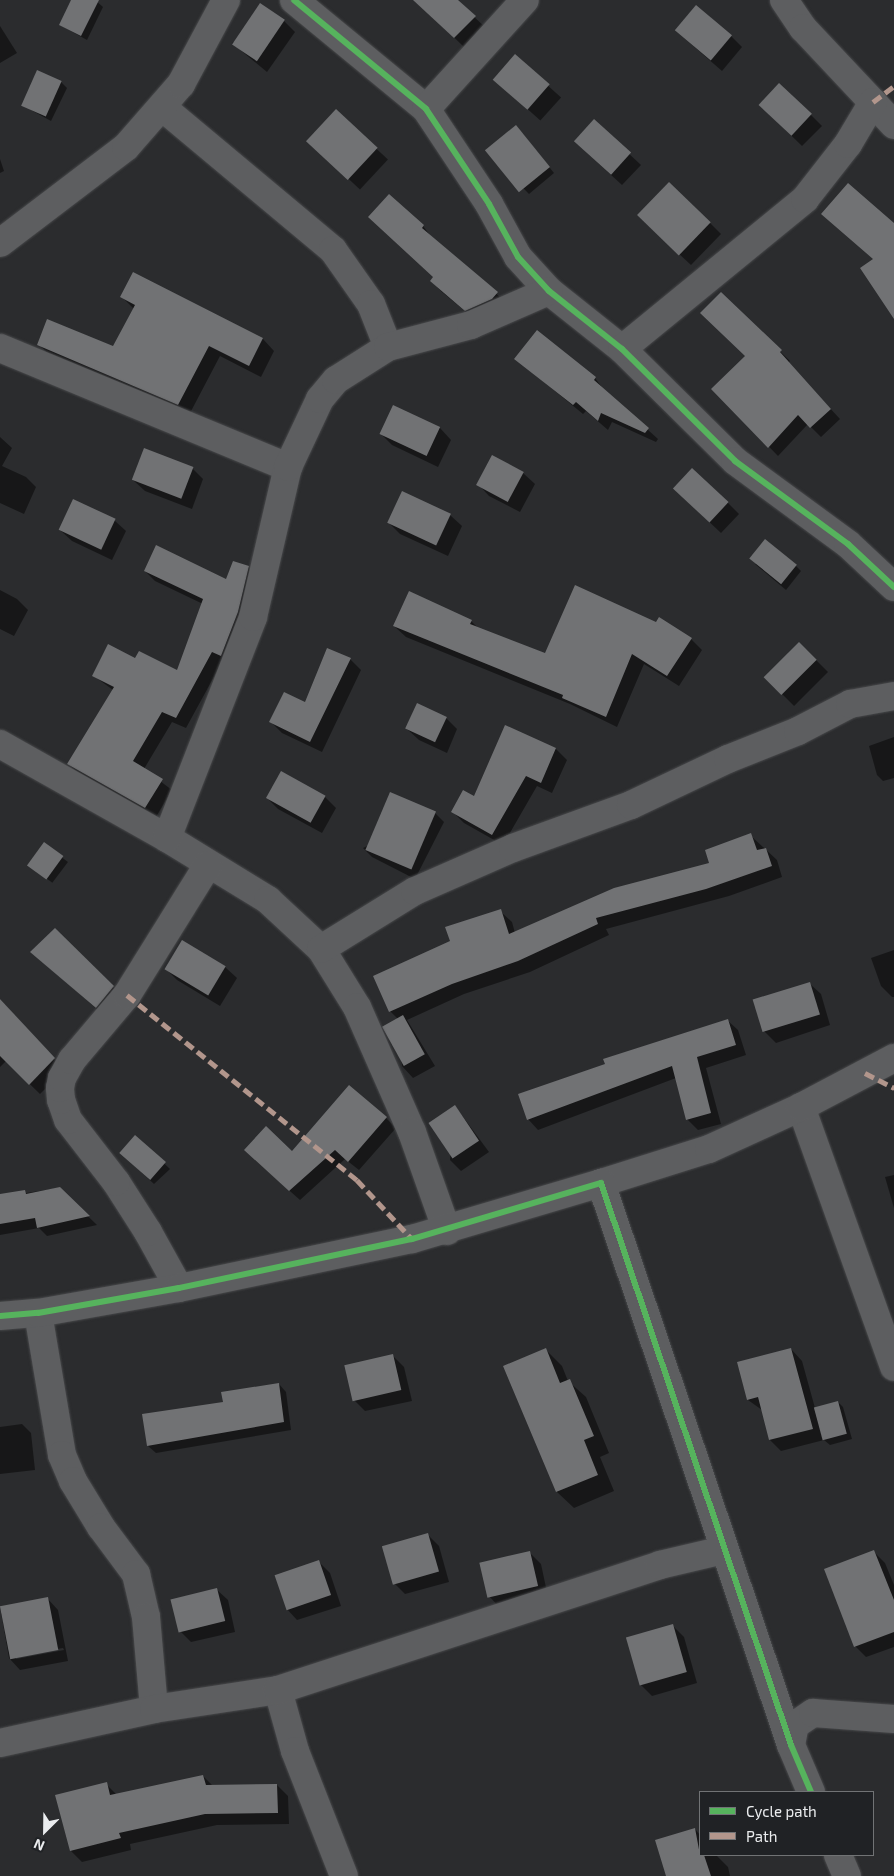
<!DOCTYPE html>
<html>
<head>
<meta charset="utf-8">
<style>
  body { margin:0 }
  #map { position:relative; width:894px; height:1876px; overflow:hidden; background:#2b2c2e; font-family:"Exo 2",sans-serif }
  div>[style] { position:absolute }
  .shadow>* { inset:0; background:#0007; transform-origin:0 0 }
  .building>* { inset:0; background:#717274; transform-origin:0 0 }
  .roads { filter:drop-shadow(0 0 1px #47484a) drop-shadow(0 0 1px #47484a) }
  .minor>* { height:28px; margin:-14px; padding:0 14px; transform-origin:14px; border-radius:14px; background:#5d5e60 }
  .quiet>* { height:5px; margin-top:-2.5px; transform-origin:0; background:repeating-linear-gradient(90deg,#b2968c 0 10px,transparent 0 15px) }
  .cycleway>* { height:6px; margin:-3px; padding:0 3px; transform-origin:3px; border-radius:3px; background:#56b35d }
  span { translate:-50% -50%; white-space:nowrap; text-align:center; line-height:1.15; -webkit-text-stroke:5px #202225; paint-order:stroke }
  .legend { position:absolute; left:699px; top:1791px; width:175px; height:65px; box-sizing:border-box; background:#202225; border:1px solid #717375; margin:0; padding:6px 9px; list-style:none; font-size:15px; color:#eaecee }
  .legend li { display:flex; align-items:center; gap:10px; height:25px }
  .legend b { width:25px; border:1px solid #717375 }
  .north { position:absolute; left:20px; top:1806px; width:50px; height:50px; -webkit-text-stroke:4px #202225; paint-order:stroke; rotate:203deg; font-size:14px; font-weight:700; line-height:20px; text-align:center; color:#eaecee }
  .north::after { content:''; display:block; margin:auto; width:18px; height:22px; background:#eaecee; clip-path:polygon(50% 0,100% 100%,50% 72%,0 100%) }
</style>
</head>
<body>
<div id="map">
  <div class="shadow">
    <i style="clip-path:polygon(73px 0,95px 0,103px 7px,87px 40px,60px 25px)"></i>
    <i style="clip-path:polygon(423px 0,456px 0,486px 28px,466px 49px,431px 15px)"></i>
    <i style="clip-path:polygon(284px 21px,295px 32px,267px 72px,232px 43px)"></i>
    <i style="clip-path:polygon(0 26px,17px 53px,0 63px)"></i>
    <i style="clip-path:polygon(676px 31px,731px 36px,742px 47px,722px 71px)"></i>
    <i style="left:515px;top:56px;width:62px;height:31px;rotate:42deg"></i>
    <i style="clip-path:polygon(61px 82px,67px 88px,51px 121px,22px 105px)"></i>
    <i style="clip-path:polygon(760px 105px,811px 115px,822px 126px,802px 146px)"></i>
    <i style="left:336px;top:111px;width:71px;height:41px;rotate:43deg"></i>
    <i style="clip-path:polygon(594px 121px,641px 165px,622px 185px,586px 152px)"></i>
    <i style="clip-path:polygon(521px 132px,554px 173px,529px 194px,488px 152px)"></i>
    <i style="clip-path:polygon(0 159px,4px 171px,0 173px)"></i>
    <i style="clip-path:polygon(710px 223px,721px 234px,691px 265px,650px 227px)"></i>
    <i style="clip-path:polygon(423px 226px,433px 239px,508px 304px,477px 321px,442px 292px,431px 281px,434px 277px,381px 228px)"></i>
    <i style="clip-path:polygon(134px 274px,263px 339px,274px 351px,261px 377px,220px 356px,189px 415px,50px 356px,39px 344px,114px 347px,134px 309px,122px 297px)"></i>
    <i style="clip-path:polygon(721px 294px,790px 361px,788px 363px,840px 419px,821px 437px,808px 424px,778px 456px,713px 389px,747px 356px)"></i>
    <i style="clip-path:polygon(516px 359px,595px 378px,604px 390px,658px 439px,656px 442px,612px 422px,608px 430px,586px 411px,583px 414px)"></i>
    <i style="clip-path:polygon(394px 407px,440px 428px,451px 440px,438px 467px,392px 445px,381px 434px)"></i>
    <i style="clip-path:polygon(0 437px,12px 448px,2px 466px,26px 477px,36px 487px,24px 514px,0 503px)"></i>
    <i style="clip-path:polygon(192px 468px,203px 479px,192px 509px,145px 491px,133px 480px)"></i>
    <i style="clip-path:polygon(523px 473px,535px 484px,520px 512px,489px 496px,478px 484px)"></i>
    <i style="clip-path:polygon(686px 500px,728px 503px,739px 514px,721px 533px)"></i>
    <i style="clip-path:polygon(450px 515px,462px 526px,448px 556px,400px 534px,389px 523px)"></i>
    <i style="clip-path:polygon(114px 520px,126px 531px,112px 560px,72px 541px,60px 530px)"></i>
    <i style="clip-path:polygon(755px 564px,796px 566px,801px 571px,786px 590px)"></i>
    <i style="clip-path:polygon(248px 567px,258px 578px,222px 662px,186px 728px,172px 722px,144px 769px,172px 790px,156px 817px,79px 774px,69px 764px,113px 690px,94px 676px,135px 660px,178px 672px,203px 604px,155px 581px,145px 571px,227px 581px)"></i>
    <i style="clip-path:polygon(0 590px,17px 599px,28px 610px,14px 636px,0 629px)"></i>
    <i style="clip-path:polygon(471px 621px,479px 629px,546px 654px,691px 639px,702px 650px,679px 686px,644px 664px,617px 727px,570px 704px,406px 637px,394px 626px)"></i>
    <i style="left:799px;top:643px;width:41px;height:48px;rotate:45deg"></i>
    <i style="clip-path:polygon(350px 659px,361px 670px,322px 752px,282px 733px,271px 722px,306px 704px)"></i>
    <i style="clip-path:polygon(446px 718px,457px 729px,447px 753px,419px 740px,407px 729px)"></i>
    <i style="clip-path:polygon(506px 727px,556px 749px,567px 760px,552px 793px,537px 786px,503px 845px,464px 823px,452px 811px,475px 798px)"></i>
    <i style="clip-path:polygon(894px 737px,894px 778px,883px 781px,877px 775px,869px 746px)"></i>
    <i style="clip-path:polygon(325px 797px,336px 808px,322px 833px,278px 809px,267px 798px)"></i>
    <i style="clip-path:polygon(435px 813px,444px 822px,415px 879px,372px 857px,363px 848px)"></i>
    <i style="clip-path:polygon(750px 835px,777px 860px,782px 877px,729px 896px,606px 929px,609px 935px,530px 972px,464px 994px,407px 1020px,435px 1066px,413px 1078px,402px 1066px,398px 1019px,390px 1011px,452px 942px,500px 911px,512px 922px,515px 933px,711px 864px)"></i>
    <i style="left:44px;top:844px;width:30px;height:26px;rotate:37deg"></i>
    <i style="clip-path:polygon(55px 930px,124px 998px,107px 1018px,32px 952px)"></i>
    <i style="clip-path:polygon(183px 942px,225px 967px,237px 978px,220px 1006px,177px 980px,166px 969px)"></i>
    <i style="clip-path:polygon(894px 950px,894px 997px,892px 997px,881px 986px,871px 958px)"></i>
    <i style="clip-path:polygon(809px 983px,821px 994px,830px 1025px,776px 1043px,764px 1031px)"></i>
    <i style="clip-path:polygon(0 999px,64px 1070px,40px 1094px,6px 1061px,0 1067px)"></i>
    <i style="clip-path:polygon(727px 1020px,738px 1030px,746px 1055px,706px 1068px,721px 1124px,698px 1130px,687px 1119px,676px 1078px,538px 1130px,528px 1119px,607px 1064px)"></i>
    <i style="clip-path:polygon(455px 1106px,489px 1152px,461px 1171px,450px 1160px)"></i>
    <i style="clip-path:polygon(386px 1118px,396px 1128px,359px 1170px,345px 1159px,300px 1200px,255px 1160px,292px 1153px)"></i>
    <i style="clip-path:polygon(135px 1136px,170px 1169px,154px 1184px,124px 1156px)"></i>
    <i style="clip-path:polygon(894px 1175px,894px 1208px,885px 1177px)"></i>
    <i style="clip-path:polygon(59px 1188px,97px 1225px,47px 1236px,39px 1228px,0 1235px,0 1197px)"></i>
    <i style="clip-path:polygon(791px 1349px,802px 1361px,815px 1408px,838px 1402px,843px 1407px,852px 1439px,830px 1445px,824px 1440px,781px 1451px,770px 1440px,762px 1410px,748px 1400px)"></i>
    <i style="clip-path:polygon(546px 1350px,562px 1366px,568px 1381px,586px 1397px,609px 1453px,600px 1457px,614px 1491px,574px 1508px,557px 1492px,505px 1367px)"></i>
    <i style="clip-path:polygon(392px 1355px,404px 1367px,412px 1401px,365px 1411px,354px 1400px)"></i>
    <i style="clip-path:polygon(279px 1384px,286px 1392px,291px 1430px,156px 1453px,148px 1446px,224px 1403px)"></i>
    <i style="clip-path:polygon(22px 1424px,31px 1433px,35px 1470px,0 1474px,0 1427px)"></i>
    <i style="clip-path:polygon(428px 1535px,439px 1546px,449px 1582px,405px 1594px,394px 1583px)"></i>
    <i style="clip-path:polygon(874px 1552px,885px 1563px,894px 1585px,894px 1647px,866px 1657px,855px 1646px)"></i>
    <i style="clip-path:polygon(530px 1553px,541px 1564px,548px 1597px,500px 1608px,489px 1596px)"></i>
    <i style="clip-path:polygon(319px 1562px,330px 1573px,341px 1606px,297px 1620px,286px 1608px)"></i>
    <i style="clip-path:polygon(216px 1589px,228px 1600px,235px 1632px,191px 1642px,180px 1631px)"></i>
    <i style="clip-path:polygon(evenodd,47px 1598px,58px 1610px,68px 1661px,20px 1670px,9px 1658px,0 1607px,47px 1598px,63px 1648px,64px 1650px,16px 1659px,16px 1656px,63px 1648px)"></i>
    <i style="clip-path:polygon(672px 1625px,684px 1637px,697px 1683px,652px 1696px,641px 1685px)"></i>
    <i style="clip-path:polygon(203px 1776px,213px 1786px,277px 1785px,288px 1796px,289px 1824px,217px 1825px,130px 1844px,131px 1850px,82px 1862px,71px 1851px,106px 1784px,117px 1795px)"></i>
    <i style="clip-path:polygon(695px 1829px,700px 1835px,700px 1855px,717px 1856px,728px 1867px,730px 1876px,667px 1876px)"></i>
  </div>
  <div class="building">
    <i style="clip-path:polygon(71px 0,99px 0,81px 36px,59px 25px)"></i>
    <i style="clip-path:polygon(413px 0,458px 0,476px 16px,454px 38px)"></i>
    <i style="left:260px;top:3px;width:30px;height:50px;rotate:34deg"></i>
    <i style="left:696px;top:5px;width:47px;height:33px;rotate:40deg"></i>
    <i style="left:515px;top:54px;width:46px;height:34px;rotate:41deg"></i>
    <i style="left:37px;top:70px;width:27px;height:39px;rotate:24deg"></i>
    <i style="left:779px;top:83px;width:45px;height:30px;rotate:43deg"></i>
    <i style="left:336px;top:109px;width:57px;height:44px;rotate:43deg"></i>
    <i style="left:594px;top:119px;width:50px;height:30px;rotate:42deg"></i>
    <i style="left:516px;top:125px;width:54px;height:40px;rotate:51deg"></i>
    <i style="left:669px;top:182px;width:58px;height:46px;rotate:44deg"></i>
    <i style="clip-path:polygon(848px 183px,894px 223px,894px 319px,860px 268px,873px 259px,821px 214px)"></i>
    <i style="clip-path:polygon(389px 194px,424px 225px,422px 228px,498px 292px,492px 299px,465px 311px,430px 281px,433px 277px,368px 217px)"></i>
    <i style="clip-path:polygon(133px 272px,263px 338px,249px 366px,209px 346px,178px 405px,37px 345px,47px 319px,113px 346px,135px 305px,120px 297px)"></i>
    <i style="clip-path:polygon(721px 292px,782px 350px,780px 352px,831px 409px,810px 428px,798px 415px,768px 448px,711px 389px,745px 356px,700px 313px)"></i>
    <i style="clip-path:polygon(537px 330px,596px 377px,594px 380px,649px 428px,645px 433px,601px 413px,598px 421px,576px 402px,573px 405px,514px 359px)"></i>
    <i style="left:393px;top:405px;width:52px;height:32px;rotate:25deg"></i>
    <i style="left:144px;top:448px;width:53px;height:34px;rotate:21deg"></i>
    <i style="left:492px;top:455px;width:36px;height:34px;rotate:28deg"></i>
    <i style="left:692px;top:468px;width:50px;height:28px;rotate:43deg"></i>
    <i style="left:402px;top:491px;width:54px;height:35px;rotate:25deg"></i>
    <i style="left:73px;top:499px;width:47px;height:34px;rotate:25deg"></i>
    <i style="left:765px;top:539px;width:41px;height:25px;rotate:39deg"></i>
    <i style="clip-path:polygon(156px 545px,226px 579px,233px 561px,249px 566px,238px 612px,221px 656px,212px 652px,176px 718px,162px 712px,133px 761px,163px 779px,145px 808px,67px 764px,114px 687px,92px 676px,108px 644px,135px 658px,139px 651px,177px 670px,203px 599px,144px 571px)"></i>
    <i style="clip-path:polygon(575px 585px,656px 622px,659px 617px,692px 638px,667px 676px,632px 654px,606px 717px,562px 698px,563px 695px,393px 626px,409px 591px,472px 620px,470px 624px,545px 653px)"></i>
    <i style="left:799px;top:642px;width:25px;height:50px;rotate:45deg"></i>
    <i style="clip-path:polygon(327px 648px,351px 658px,310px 742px,269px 722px,284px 692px,305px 702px)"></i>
    <i style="left:417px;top:703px;width:33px;height:28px;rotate:25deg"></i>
    <i style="clip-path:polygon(505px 725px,556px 748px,541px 783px,526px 776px,492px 835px,451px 812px,463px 790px,474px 796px)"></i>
    <i style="left:281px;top:771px;width:51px;height:31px;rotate:29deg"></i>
    <i style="left:390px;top:792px;width:50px;height:63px;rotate:23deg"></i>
    <i style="clip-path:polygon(751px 833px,757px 850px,766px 848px,772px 866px,706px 889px,596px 918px,598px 924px,518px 961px,452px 984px,389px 1012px,373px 976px,450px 941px,445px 927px,501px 909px,509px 934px,614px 888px,709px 863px,705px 850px)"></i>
    <i style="left:44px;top:842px;width:24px;height:29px;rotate:36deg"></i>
    <i style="clip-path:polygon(55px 928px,114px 986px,96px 1008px,30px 952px)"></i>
    <i style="left:182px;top:940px;width:51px;height:34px;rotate:31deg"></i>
    <i style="left:810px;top:982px;width:34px;height:60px;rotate:73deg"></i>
    <i style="clip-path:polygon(0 999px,55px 1058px,29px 1085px,0 1056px)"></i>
    <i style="left:403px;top:1015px;width:45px;height:24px;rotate:61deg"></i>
    <i style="clip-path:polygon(728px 1019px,736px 1045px,697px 1057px,711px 1113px,686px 1120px,672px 1066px,527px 1120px,518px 1094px,605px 1064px,603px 1059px)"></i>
    <i style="clip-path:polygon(349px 1085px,387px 1117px,348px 1162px,335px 1150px,289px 1191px,244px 1150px,266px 1126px,292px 1151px)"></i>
    <i style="left:455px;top:1105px;width:43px;height:32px;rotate:56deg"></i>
    <i style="left:135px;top:1135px;width:41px;height:24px;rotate:41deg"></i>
    <i style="clip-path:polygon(60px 1187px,90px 1216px,37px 1228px,35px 1218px,0 1224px,0 1194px,25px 1190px,26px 1194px)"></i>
    <i style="clip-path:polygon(546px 1348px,560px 1383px,570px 1379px,594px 1436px,584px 1440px,598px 1475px,556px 1492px,503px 1366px)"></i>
    <i style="clip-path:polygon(791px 1348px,813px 1429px,769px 1440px,758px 1397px,747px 1400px,737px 1362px)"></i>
    <i style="left:393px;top:1354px;width:37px;height:50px;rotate:77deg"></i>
    <i style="clip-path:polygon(279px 1383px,284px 1422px,147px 1446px,142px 1414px,223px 1402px,221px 1392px)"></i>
    <i style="left:838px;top:1401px;width:34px;height:25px;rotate:75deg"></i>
    <i style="left:428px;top:1533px;width:40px;height:48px;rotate:74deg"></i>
    <i style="clip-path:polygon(874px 1550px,894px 1600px,894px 1632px,854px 1647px,824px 1569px)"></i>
    <i style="left:530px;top:1551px;width:36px;height:52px;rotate:77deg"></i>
    <i style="left:319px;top:1560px;width:37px;height:47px;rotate:71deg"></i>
    <i style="left:217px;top:1588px;width:34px;height:48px;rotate:76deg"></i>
    <i style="left:48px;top:1597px;width:54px;height:49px;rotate:79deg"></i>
    <i style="left:673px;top:1624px;width:50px;height:49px;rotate:74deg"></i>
    <i style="clip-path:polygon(203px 1775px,206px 1785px,277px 1784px,278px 1813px,205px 1814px,119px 1833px,121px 1838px,70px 1851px,55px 1795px,107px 1782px,110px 1795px)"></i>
    <i style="clip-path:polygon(695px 1828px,700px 1855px,704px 1855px,711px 1876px,666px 1876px,655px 1840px)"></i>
  </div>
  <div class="roads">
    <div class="minor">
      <i style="left:294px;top:0;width:171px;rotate:39.5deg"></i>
      <i style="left:426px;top:109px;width:114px;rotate:56.4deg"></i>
      <i style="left:489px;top:204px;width:60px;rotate:61.3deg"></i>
      <i style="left:518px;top:257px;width:46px;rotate:47.6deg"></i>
      <i style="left:549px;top:291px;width:93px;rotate:38.5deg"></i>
      <i style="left:622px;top:349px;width:159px;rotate:44.7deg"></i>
      <i style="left:735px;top:461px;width:140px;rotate:36.3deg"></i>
      <i style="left:848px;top:544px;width:63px;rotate:43.1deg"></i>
      <i style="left:784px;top:0;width:34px;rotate:56deg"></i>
      <i style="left:803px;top:28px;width:133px;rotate:46.8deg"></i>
      <i style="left:162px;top:107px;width:223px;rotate:39.9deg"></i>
      <i style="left:333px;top:250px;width:66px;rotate:54.9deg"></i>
      <i style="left:371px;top:304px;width:46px;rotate:68.4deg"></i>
      <i style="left:426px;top:109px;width:147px;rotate:-47.8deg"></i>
      <i style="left:0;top:243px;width:158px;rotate:-37.3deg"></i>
      <i style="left:126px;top:147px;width:84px;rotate:-48.9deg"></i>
      <i style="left:181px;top:84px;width:95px;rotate:-61.8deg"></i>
      <i style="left:0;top:348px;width:312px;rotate:22.5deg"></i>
      <i style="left:622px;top:349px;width:237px;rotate:-39.3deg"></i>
      <i style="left:805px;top:199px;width:70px;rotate:-52deg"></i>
      <i style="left:848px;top:144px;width:49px;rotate:-59.2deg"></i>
      <i style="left:0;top:744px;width:192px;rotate:29.4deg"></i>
      <i style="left:167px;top:838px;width:119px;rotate:31.5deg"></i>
      <i style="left:268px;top:900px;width:72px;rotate:42.8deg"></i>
      <i style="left:321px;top:949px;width:68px;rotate:58.2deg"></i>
      <i style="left:357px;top:1007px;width:137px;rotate:66.3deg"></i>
      <i style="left:412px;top:1132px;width:105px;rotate:70.5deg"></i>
      <i style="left:167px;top:838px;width:237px;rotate:-68.7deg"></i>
      <i style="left:253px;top:617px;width:154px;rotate:-76.9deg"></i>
      <i style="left:288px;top:467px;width:75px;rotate:-64.8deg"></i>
      <i style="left:320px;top:399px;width:25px;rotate:-50deg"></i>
      <i style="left:336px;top:380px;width:62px;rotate:-32.4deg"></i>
      <i style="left:388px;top:347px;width:86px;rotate:-14.8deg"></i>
      <i style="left:471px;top:325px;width:85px;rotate:-23.6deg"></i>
      <i style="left:321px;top:949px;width:110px;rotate:-31.7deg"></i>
      <i style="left:415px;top:891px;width:107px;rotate:-23.7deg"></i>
      <i style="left:513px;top:848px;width:126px;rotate:-20deg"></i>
      <i style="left:631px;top:805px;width:107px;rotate:-25.4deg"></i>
      <i style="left:728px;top:759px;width:75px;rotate:-21.8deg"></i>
      <i style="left:798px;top:731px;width:59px;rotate:-27.4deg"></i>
      <i style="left:850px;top:704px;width:45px;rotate:-10.3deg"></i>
      <i style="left:801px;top:1107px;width:276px;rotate:70.3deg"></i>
      <i style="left:601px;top:1183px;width:113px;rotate:-17.5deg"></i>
      <i style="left:709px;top:1149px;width:101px;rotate:-24.5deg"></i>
      <i style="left:801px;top:1107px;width:105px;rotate:-27.8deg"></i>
      <i style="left:179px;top:1288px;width:64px;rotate:-119deg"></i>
      <i style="left:148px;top:1232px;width:59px;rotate:-122.6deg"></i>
      <i style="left:116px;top:1182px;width:78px;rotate:-127.7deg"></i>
      <i style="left:68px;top:1120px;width:21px;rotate:-109deg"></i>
      <i style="left:61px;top:1100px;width:12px;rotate:-95deg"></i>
      <i style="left:60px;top:1088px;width:10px;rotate:-79deg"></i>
      <i style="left:62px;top:1078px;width:21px;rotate:-61deg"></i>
      <i style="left:72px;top:1060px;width:85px;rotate:-49.8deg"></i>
      <i style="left:127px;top:995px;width:153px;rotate:-58.1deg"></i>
      <i style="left:38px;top:1313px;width:144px;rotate:80.4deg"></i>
      <i style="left:62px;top:1455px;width:28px;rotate:67deg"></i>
      <i style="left:73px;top:1481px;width:54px;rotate:58.7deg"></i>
      <i style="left:101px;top:1527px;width:59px;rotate:53.3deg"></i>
      <i style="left:136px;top:1574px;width:44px;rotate:76.9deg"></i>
      <i style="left:146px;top:1617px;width:92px;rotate:85deg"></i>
      <i style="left:0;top:1316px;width:38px;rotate:-5deg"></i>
      <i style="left:38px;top:1313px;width:143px;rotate:-10.1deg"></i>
      <i style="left:179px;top:1288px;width:238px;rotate:-11.9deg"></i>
      <i style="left:412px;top:1239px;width:197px;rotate:-16.5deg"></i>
      <i style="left:601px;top:1183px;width:593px;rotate:71.32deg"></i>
      <i style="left:791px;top:1745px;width:51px;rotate:66.9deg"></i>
      <i style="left:278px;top:1690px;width:63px;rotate:74.4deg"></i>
      <i style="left:295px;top:1751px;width:134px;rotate:68.6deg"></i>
      <i style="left:0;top:1743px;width:158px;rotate:-12.4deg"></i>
      <i style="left:154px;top:1709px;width:125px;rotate:-8.7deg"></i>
      <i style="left:278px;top:1690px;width:402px;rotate:-18.1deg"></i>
      <i style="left:660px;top:1565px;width:66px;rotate:-13.2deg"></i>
      <i style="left:791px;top:1745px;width:20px;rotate:-79deg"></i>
      <i style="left:795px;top:1725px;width:22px;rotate:-34deg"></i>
      <i style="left:813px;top:1713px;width:81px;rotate:4.2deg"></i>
      <i style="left:838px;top:1855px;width:23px;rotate:67deg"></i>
    </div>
  </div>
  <div class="quiet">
    <i style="left:873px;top:102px;width:26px;rotate:-37deg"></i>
    <i style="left:127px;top:995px;width:295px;rotate:38.8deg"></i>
    <i style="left:357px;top:1180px;width:81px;rotate:47deg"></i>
    <i style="left:865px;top:1073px;width:33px;rotate:27deg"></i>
  </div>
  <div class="cycleway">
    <i style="left:294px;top:0;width:171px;rotate:39.5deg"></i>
    <i style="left:426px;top:109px;width:114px;rotate:56.4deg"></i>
    <i style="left:489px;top:204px;width:60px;rotate:61.3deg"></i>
    <i style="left:518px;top:257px;width:46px;rotate:47.6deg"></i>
    <i style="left:549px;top:291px;width:93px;rotate:38.5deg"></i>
    <i style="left:622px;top:349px;width:159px;rotate:44.7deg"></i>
    <i style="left:735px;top:461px;width:140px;rotate:36.3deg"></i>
    <i style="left:848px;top:544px;width:63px;rotate:43.1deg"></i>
    <i style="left:0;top:1316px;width:38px;rotate:-5deg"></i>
    <i style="left:38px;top:1313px;width:143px;rotate:-10.1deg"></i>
    <i style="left:179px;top:1288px;width:238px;rotate:-11.9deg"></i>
    <i style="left:412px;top:1239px;width:197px;rotate:-16.5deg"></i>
    <i style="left:601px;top:1183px;width:593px;rotate:71.32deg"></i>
    <i style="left:791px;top:1745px;width:51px;rotate:66.9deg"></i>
  </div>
  <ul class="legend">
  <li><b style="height:6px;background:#56b35d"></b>Cycle path</li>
  <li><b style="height:6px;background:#b2968c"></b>Path</li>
  </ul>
  <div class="north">N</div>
</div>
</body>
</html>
